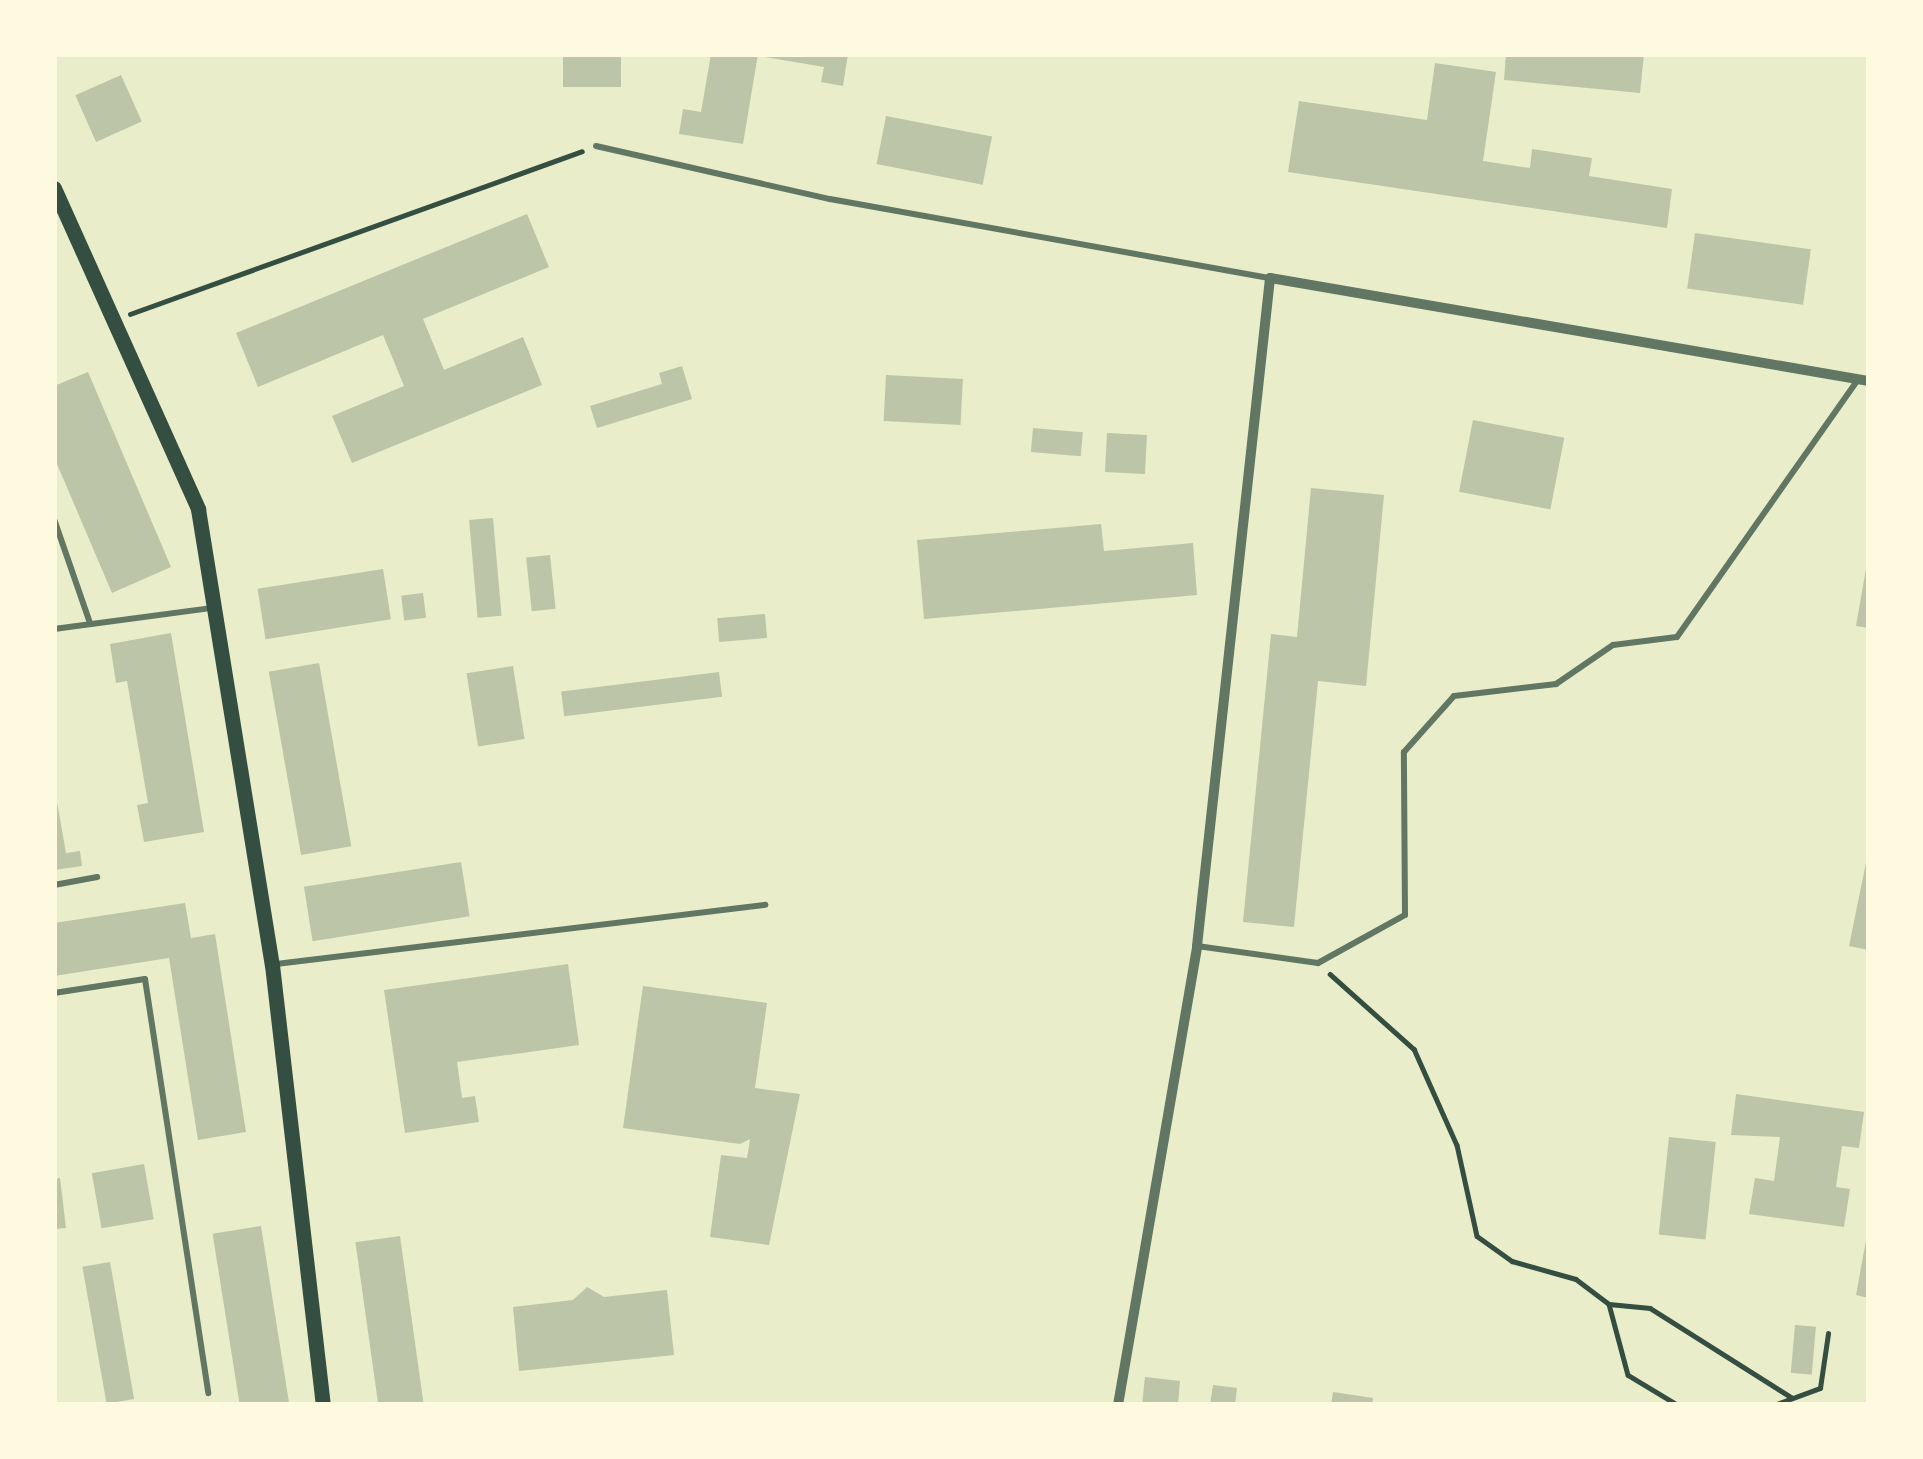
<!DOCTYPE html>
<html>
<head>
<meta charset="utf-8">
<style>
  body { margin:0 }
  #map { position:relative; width:1923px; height:1459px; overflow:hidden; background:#e9edc9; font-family:Montserrat,sans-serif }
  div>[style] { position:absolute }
  .building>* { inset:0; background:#bcc5a7; transform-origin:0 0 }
  .path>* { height:4.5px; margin:-2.25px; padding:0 2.25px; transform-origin:2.25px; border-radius:2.25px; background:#344e41 }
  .service>* { height:6px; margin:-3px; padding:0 3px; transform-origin:3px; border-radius:3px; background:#617663 }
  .minor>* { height:10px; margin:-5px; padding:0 5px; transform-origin:5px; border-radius:5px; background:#617663 }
  .secondary>* { height:15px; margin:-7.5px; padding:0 7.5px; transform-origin:7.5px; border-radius:7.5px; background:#344e41 }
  span { translate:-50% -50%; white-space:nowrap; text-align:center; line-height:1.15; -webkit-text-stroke:9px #fefae0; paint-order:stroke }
  .frame { position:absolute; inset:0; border:57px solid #fefae0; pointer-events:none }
</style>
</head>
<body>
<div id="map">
  <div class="building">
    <i style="left:563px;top:54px;width:58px;height:33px"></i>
    <i style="clip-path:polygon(711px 54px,758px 54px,743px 144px,679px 134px,683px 109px,701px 112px)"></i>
    <i style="clip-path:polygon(848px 54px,843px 86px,821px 82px,824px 67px,759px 56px)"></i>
    <i style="clip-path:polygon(1506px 54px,1644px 54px,1640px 93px,1504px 80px)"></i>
    <i style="clip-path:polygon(1435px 63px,1496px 72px,1483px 161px,1530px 168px,1532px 149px,1592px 158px,1589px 176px,1672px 189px,1667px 228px,1288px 172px,1299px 101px,1427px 120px)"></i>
    <i style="left:121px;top:75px;width:51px;height:50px;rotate:66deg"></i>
    <i style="left:886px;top:116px;width:108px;height:49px;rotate:11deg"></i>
    <i style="clip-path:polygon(527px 214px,549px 267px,423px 319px,444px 370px,523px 337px,542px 385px,352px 463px,332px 416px,404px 386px,383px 335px,258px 387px,236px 333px)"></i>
    <i style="left:1695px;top:233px;width:117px;height:56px;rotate:8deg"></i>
    <i style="clip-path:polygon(682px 366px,692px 399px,597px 428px,590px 406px,662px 384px,659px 373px)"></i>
    <i style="clip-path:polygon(88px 372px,171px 567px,112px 593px,54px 457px,54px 386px)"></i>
    <i style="left:886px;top:375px;width:77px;height:46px;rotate:3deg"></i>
    <i style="left:1473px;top:420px;width:93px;height:73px;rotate:11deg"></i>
    <i style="left:1033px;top:428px;width:50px;height:24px;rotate:5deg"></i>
    <i style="left:1107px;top:433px;width:40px;height:39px;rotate:3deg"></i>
    <i style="clip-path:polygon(1311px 488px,1384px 495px,1366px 686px,1318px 681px,1294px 927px,1243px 922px,1271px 634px,1297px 637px)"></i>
    <i style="left:493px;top:518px;width:98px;height:24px;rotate:85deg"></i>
    <i style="clip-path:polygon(1101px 524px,1104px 551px,1193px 543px,1197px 595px,924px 619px,917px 540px)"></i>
    <i style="left:550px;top:555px;width:54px;height:24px;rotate:84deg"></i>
    <i style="clip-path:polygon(1867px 563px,1869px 564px,1869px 628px,1856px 626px)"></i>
    <i style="left:383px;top:569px;width:51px;height:127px;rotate:81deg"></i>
    <i style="left:423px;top:593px;width:25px;height:22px;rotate:83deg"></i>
    <i style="left:765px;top:614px;width:24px;height:48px;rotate:85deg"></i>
    <i style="clip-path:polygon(171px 633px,204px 832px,144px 842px,137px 805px,148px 803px,127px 681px,116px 683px,110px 644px)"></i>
    <i style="left:319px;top:663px;width:186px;height:51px;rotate:80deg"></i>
    <i style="left:513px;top:666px;width:74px;height:47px;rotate:81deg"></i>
    <i style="left:719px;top:672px;width:25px;height:159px;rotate:83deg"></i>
    <i style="clip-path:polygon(54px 785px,66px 853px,80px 851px,82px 866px,54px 870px)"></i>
    <i style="clip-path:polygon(1867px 858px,1869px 858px,1869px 950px,1849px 946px)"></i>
    <i style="left:461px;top:862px;width:55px;height:159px;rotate:81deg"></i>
    <i style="clip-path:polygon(185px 903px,191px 938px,215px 934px,246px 1132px,198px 1140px,169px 958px,54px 976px,54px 923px)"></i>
    <i style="clip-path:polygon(568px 964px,579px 1045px,457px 1062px,462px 1098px,475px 1096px,479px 1122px,405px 1133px,384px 990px)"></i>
    <i style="clip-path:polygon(643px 986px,767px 1003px,755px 1088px,800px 1094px,769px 1245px,710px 1237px,721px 1155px,747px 1158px,750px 1139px,740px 1144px,623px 1128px)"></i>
    <i style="clip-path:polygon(1736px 1094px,1864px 1112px,1859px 1148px,1842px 1146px,1836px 1187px,1850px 1189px,1844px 1227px,1749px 1214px,1755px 1178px,1774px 1181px,1780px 1137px,1731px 1135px)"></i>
    <i style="left:1669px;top:1137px;width:47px;height:98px;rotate:6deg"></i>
    <i style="left:144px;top:1164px;width:56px;height:53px;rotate:80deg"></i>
    <i style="clip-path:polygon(60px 1178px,66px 1228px,54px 1229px,54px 1179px)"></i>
    <i style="left:261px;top:1226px;width:181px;height:49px;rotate:81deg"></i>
    <i style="clip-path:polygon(1867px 1235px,1869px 1236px,1869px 1298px,1856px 1295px)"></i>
    <i style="left:400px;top:1236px;width:171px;height:45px;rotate:82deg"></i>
    <i style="left:110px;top:1262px;width:139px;height:28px;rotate:80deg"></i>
    <i style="clip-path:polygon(587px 1287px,604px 1297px,667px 1290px,674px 1355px,519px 1371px,513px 1307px,573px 1300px)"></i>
    <i style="left:1795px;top:1325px;width:21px;height:48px;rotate:5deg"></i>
    <i style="clip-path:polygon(1145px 1377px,1180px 1381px,1178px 1405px,1142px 1405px)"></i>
    <i style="clip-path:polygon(1213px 1385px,1237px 1388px,1235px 1405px,1210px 1405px)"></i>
    <i style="clip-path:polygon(1333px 1392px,1373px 1398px,1372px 1405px,1331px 1405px)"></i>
  </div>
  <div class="path">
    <i style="left:130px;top:314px;width:480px;rotate:-19.8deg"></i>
    <i style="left:1330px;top:974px;width:113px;rotate:41.8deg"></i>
    <i style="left:1414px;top:1049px;width:105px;rotate:65.9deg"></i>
    <i style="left:1457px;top:1145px;width:93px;rotate:77.6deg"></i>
    <i style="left:1477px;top:1236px;width:43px;rotate:35.5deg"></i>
    <i style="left:1512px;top:1261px;width:66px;rotate:15.7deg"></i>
    <i style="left:1576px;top:1279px;width:41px;rotate:37.1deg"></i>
    <i style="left:1609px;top:1304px;width:73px;rotate:75deg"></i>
    <i style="left:1628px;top:1375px;width:58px;rotate:31deg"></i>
    <i style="left:1609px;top:1304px;width:41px;rotate:5.6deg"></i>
    <i style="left:1650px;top:1308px;width:167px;rotate:32.3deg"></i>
    <i style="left:1774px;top:1405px;width:49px;rotate:-20.3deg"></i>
    <i style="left:1820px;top:1388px;width:55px;rotate:-81.6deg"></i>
  </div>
  <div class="service">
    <i style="left:596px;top:146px;width:240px;rotate:12.8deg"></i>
    <i style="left:830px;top:199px;width:446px;rotate:10.2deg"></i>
    <i style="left:54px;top:519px;width:110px;rotate:70.9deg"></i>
    <i style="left:54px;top:629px;width:158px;rotate:-7.6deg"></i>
    <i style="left:54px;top:885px;width:44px;rotate:-10.5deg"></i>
    <i style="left:1197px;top:946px;width:122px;rotate:8deg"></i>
    <i style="left:1318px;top:963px;width:99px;rotate:-28.9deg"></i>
    <i style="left:1405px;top:915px;width:163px;rotate:-90.4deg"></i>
    <i style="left:1404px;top:752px;width:75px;rotate:-48.2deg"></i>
    <i style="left:1454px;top:696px;width:103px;rotate:-6.7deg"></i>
    <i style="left:1556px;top:684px;width:69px;rotate:-34.4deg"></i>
    <i style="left:1613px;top:645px;width:64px;rotate:-7.1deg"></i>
    <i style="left:1677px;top:637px;width:313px;rotate:-54.9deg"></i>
    <i style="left:276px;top:964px;width:493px;rotate:-6.9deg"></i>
    <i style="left:54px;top:993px;width:92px;rotate:-8.7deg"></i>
    <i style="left:145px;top:979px;width:419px;rotate:81.3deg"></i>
  </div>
  <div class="minor">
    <i style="left:1118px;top:1405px;width:466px;rotate:-80.2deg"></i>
    <i style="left:1197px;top:946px;width:672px;rotate:-83.76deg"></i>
    <i style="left:1270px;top:278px;width:608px;rotate:9.76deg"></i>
  </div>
  <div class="secondary">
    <i style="left:54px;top:188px;width:352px;rotate:65.8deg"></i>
    <i style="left:198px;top:509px;width:462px;rotate:80.8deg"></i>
    <i style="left:272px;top:965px;width:443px;rotate:83.4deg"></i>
  </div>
  <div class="frame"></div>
</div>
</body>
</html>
